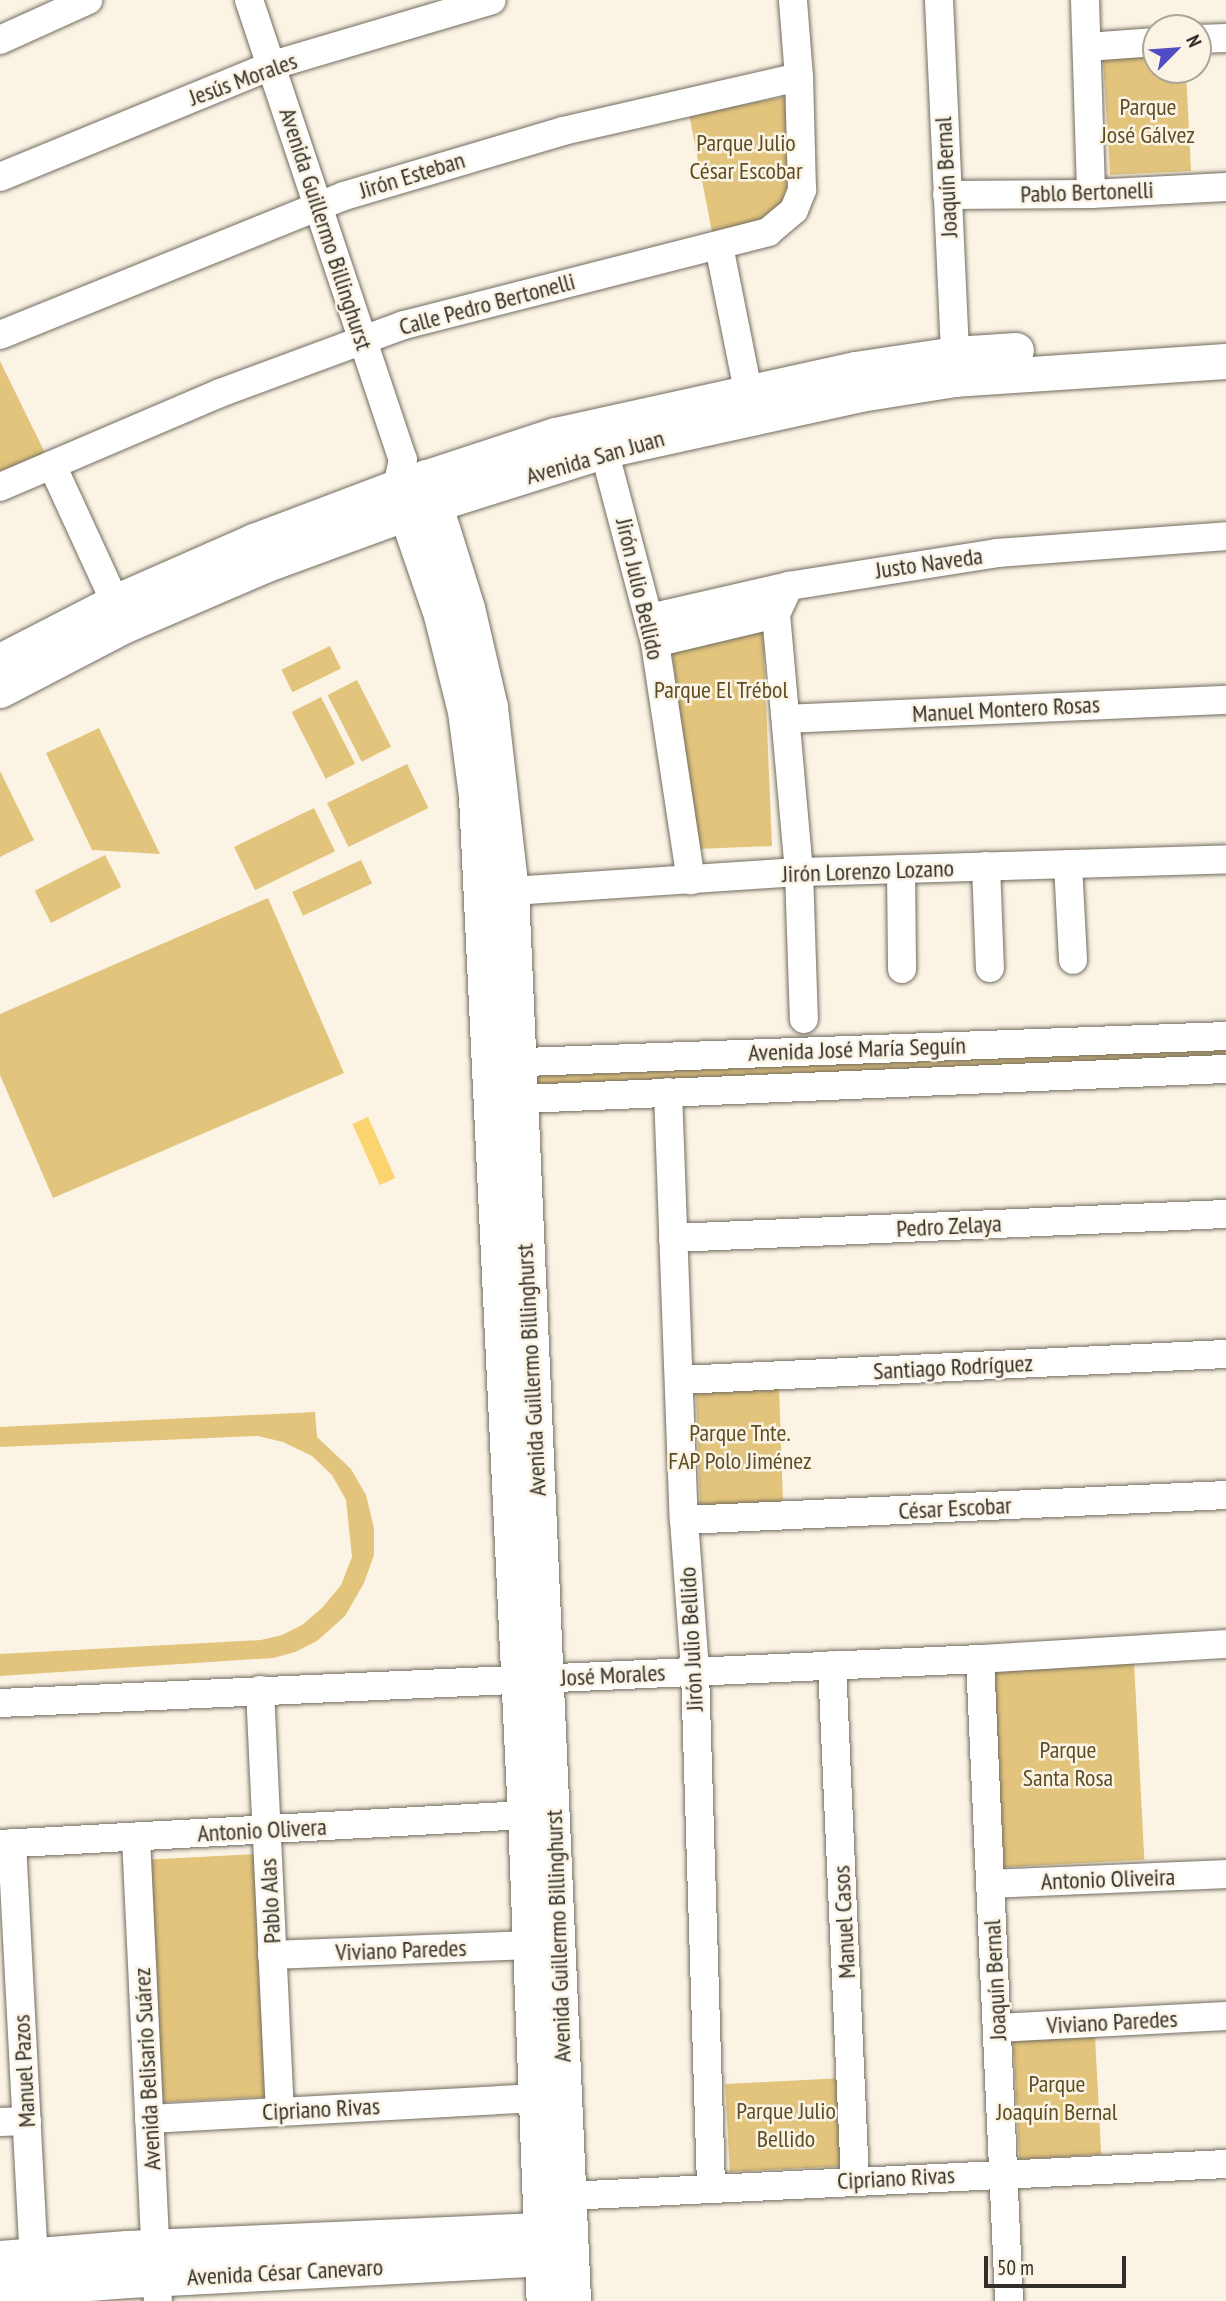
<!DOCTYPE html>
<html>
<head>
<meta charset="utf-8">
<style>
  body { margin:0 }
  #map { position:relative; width:1226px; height:2301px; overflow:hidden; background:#fbf4e5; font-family:"PT Sans Narrow",sans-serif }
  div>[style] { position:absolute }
  .green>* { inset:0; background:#e2c47d; transform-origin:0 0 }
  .water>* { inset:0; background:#fcd46f; transform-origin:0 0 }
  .roads { filter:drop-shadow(0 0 2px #726c5f) drop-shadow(0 0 2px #726c5f) }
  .minor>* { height:28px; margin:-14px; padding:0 14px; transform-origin:14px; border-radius:14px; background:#fff }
  .major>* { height:35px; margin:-17.5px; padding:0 17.5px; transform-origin:17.5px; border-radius:17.5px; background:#fff }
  span { translate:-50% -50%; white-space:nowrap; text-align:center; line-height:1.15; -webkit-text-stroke:5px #fbf4e5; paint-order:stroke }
  .street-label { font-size:24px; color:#322f2a }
  .park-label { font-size:24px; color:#5e4d23 }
  .north { position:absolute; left:1142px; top:14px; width:70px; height:70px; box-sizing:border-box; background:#fbf4e5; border:2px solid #aba59a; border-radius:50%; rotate:65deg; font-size:19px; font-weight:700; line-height:28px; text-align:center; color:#322f2a }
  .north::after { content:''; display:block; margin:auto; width:24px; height:32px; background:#504cc3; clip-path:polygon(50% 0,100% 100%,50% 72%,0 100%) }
  .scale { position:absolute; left:984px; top:2256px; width:142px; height:32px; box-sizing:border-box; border:4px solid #322f2a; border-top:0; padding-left:9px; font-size:21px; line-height:24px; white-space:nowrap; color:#322f2a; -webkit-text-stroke:5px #fbf4e5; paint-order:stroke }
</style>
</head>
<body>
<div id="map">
  <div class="green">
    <i style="clip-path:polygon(1156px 55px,1156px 70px,1186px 70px,1191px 171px,1110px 175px,1103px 57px)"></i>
    <i style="clip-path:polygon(790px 96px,797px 188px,785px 213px,713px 237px,689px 114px)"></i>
    <i style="clip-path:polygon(0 361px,48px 459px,0 480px)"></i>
    <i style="clip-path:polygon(763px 631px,772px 846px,697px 849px,672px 652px)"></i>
    <i style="left:330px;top:646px;width:25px;height:54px;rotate:64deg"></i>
    <i style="left:357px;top:680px;width:75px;height:33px;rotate:63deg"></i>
    <i style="left:321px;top:697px;width:75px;height:33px;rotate:63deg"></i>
    <i style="clip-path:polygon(99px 728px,160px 854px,92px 850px,46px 753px)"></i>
    <i style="left:407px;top:764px;width:49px;height:89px;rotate:64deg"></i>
    <i style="clip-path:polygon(0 771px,34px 840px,0 857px)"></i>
    <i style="left:314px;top:808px;width:48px;height:89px;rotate:64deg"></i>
    <i style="left:105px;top:855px;width:36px;height:79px;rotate:63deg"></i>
    <i style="left:361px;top:860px;width:26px;height:76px;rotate:65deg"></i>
    <i style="clip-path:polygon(268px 898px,344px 1073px,53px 1198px,0 1075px,0 1014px)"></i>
    <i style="clip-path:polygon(1226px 1047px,1226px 1063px,533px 1089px,533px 1076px)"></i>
    <i style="left:779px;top:1388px;width:115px;height:83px;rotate:88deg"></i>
    <i style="clip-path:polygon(315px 1412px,317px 1437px,351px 1469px,366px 1495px,374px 1528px,374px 1555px,364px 1583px,345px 1616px,317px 1641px,295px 1652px,273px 1658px,0 1676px,0 1654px,261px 1640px,282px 1635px,302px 1625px,322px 1608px,341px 1585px,352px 1557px,346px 1500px,332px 1475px,312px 1456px,283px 1442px,258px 1436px,0 1447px,0 1427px)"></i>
    <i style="left:1134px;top:1662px;width:198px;height:141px;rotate:87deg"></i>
    <i style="left:256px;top:1854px;width:243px;height:106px;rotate:87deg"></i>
    <i style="left:1095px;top:2036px;width:119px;height:82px;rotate:87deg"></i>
    <i style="left:842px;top:2078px;width:88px;height:117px;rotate:87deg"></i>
  </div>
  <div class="water">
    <i style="left:368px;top:1117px;width:67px;height:17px;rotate:66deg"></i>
  </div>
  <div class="roads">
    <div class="minor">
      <i style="left:249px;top:0;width:484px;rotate:71.5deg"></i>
      <i style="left:403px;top:459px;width:29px;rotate:102deg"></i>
      <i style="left:939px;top:0;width:354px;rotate:87.4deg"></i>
      <i style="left:1085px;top:0;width:194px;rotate:88.2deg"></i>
      <i style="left:1198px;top:39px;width:28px;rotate:-2deg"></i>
      <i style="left:0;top:40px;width:97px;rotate:-24.4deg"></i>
      <i style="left:1087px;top:47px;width:69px;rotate:-4.1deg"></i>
      <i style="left:0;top:177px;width:295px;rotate:-22.3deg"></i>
      <i style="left:273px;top:65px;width:228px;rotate:-16.5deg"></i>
      <i style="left:947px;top:195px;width:144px;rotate:-0.4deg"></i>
      <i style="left:1091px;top:194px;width:135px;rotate:-3deg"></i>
      <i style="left:719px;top:246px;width:148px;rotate:78.7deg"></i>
      <i style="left:0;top:335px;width:371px;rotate:-22deg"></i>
      <i style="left:344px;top:196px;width:228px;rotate:-16.5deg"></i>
      <i style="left:563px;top:131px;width:242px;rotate:-12.9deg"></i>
      <i style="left:599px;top:431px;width:219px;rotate:75.2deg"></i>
      <i style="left:655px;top:643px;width:240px;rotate:81.4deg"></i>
      <i style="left:52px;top:465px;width:151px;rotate:65.3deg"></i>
      <i style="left:0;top:487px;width:239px;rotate:-23.1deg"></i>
      <i style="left:220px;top:393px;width:196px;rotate:-20.3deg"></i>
      <i style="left:404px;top:325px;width:376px;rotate:-14.3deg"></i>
      <i style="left:768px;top:232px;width:34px;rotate:-40deg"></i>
      <i style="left:794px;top:210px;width:22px;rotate:-68deg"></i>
      <i style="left:802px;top:190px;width:113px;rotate:-91.5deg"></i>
      <i style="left:799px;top:77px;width:77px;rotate:-94.5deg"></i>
      <i style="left:776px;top:614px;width:259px;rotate:84.9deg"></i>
      <i style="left:799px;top:872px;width:147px;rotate:88.1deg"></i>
      <i style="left:650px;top:618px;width:143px;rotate:-13deg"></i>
      <i style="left:655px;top:643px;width:124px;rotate:-13.5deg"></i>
      <i style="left:776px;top:614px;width:31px;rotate:-65deg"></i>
      <i style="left:789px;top:586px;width:211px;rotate:-9deg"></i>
      <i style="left:997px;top:553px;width:230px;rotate:-4.2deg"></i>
      <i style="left:786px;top:719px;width:440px;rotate:-2.5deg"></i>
      <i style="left:1068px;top:864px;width:96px;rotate:87deg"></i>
      <i style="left:986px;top:866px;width:102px;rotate:87.8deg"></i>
      <i style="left:901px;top:869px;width:100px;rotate:89.4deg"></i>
      <i style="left:511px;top:891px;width:289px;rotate:-3.8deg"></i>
      <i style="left:799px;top:872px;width:427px;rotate:-1.7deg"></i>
      <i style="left:498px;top:1063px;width:729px;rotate:-2.12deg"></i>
      <i style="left:668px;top:1092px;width:428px;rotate:87.9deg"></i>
      <i style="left:684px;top:1520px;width:151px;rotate:85.8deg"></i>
      <i style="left:695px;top:1671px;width:516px;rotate:88.22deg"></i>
      <i style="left:500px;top:1100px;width:727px;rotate:-2.45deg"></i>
      <i style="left:673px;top:1238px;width:554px;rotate:-2.49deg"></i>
      <i style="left:680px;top:1380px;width:547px;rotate:-2.73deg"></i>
      <i style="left:684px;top:1520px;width:543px;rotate:-2.64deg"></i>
      <i style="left:980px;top:1659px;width:643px;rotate:87.41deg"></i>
      <i style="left:832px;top:1665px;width:516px;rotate:87.44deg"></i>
      <i style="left:260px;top:1690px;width:422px;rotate:87.3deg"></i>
      <i style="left:0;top:1703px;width:981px;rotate:-2.57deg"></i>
      <i style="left:980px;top:1659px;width:246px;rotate:-3.5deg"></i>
      <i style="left:136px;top:1837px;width:465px;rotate:87.3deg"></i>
      <i style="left:12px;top:1843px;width:414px;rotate:87deg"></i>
      <i style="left:0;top:1844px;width:526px;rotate:-3.16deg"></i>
      <i style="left:990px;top:1884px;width:236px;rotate:-2.4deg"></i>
      <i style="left:272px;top:1955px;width:258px;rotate:-2.2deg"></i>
      <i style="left:997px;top:2028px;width:229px;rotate:-3deg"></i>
      <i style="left:149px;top:2119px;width:388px;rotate:-3.1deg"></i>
      <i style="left:0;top:2122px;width:27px;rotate:-2deg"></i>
      <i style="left:567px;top:2196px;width:660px;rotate:-2.78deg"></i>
    </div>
    <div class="major">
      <i style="left:426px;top:477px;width:137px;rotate:72.6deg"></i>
      <i style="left:467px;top:608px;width:102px;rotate:76.9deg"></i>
      <i style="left:490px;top:707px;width:185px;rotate:83.5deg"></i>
      <i style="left:511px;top:891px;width:1411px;rotate:87.48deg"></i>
      <i style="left:397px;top:487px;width:135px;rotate:71deg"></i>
      <i style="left:441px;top:615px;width:99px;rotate:76deg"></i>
      <i style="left:465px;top:711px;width:86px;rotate:82.6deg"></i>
      <i style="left:476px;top:796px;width:1020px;rotate:87.25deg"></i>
      <i style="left:525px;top:1815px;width:486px;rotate:87.8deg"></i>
      <i style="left:0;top:661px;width:129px;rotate:-27.2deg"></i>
      <i style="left:115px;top:602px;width:152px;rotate:-23.7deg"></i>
      <i style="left:254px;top:541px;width:153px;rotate:-20.7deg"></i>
      <i style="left:397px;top:487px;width:166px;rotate:-18.2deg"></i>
      <i style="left:555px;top:435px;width:307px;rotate:-12.4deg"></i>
      <i style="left:855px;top:369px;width:101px;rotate:-8.5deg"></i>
      <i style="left:955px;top:354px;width:61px;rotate:-3.8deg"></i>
      <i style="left:0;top:690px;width:141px;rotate:-27.5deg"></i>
      <i style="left:125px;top:625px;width:151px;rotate:-23.3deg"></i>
      <i style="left:264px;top:565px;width:151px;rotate:-20.1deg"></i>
      <i style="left:406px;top:513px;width:210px;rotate:-17.5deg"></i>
      <i style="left:606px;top:450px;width:260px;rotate:-12.4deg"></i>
      <i style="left:860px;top:394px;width:96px;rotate:-9deg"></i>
      <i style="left:955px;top:379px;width:272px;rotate:-3.8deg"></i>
      <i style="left:0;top:2258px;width:127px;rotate:-4.5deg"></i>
      <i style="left:127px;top:2248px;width:438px;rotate:-2.5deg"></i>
      <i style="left:0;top:2290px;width:128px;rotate:-4.5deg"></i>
      <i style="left:128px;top:2280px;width:439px;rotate:-3deg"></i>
    </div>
  </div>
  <div class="street-label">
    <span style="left:243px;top:79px;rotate:-20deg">Jesús Morales</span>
    <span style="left:412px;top:175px;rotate:-17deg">Jirón Esteban</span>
    <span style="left:946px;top:177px;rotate:-93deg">Joaquín Bernal</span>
    <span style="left:1087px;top:192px;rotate:-2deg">Pablo Bertonelli</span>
    <span style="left:326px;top:229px;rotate:72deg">Avenida Guillermo Billinghurst</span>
    <span style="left:487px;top:304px;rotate:-15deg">Calle Pedro Bertonelli</span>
    <span style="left:595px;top:457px;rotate:-16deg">Avenida San Juan</span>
    <span style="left:929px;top:563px;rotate:-8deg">Justo Naveda</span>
    <span style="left:640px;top:589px;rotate:77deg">Jirón Julio Bellido</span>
    <span style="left:1006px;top:709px;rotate:-3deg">Manuel Montero Rosas</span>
    <span style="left:868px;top:871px;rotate:-2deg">Jirón Lorenzo Lozano</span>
    <span style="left:857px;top:1049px;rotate:-2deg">Avenida José María Seguín</span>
    <span style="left:949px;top:1226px;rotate:-3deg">Pedro Zelaya</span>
    <span style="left:953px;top:1367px;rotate:-3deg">Santiago Rodríguez</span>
    <span style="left:531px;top:1370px;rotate:-93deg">Avenida Guillermo Billinghurst</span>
    <span style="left:955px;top:1508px;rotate:-3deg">César Escobar</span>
    <span style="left:691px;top:1639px;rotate:-93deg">Jirón Julio Bellido</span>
    <span style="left:613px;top:1675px;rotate:-3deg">José Morales</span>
    <span style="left:262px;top:1830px;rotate:-3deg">Antonio Olivera</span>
    <span style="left:1108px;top:1879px;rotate:-2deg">Antonio Oliveira</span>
    <span style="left:270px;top:1901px;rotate:-93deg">Pablo Alas</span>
    <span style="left:844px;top:1922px;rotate:-93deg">Manuel Casos</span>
    <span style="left:558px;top:1936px;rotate:-92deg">Avenida Guillermo Billinghurst</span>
    <span style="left:401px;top:1950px;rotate:-2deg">Viviano Paredes</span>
    <span style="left:995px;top:1980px;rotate:-93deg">Joaquín Bernal</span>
    <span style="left:1112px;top:2022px;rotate:-3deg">Viviano Paredes</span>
    <span style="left:147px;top:2069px;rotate:-93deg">Avenida Belisario Suárez</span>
    <span style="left:24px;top:2071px;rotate:-93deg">Manuel Pazos</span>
    <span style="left:321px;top:2109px;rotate:-3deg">Cipriano Rivas</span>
    <span style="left:896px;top:2178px;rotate:-3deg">Cipriano Rivas</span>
    <span style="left:285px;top:2272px;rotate:-3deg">Avenida César Canevaro</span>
  </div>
  <div class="park-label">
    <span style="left:1148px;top:121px">Parque<br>José Gálvez</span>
    <span style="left:746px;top:157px">Parque Julio<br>César Escobar</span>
    <span style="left:721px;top:690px">Parque El Trébol</span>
    <span style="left:740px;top:1447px">Parque Tnte.<br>FAP Polo Jiménez</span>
    <span style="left:1068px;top:1764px">Parque<br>Santa Rosa</span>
    <span style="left:1057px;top:2098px">Parque<br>Joaquín Bernal</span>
    <span style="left:786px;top:2125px">Parque Julio<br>Bellido</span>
  </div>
  <div class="north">N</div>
  <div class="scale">50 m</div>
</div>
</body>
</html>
